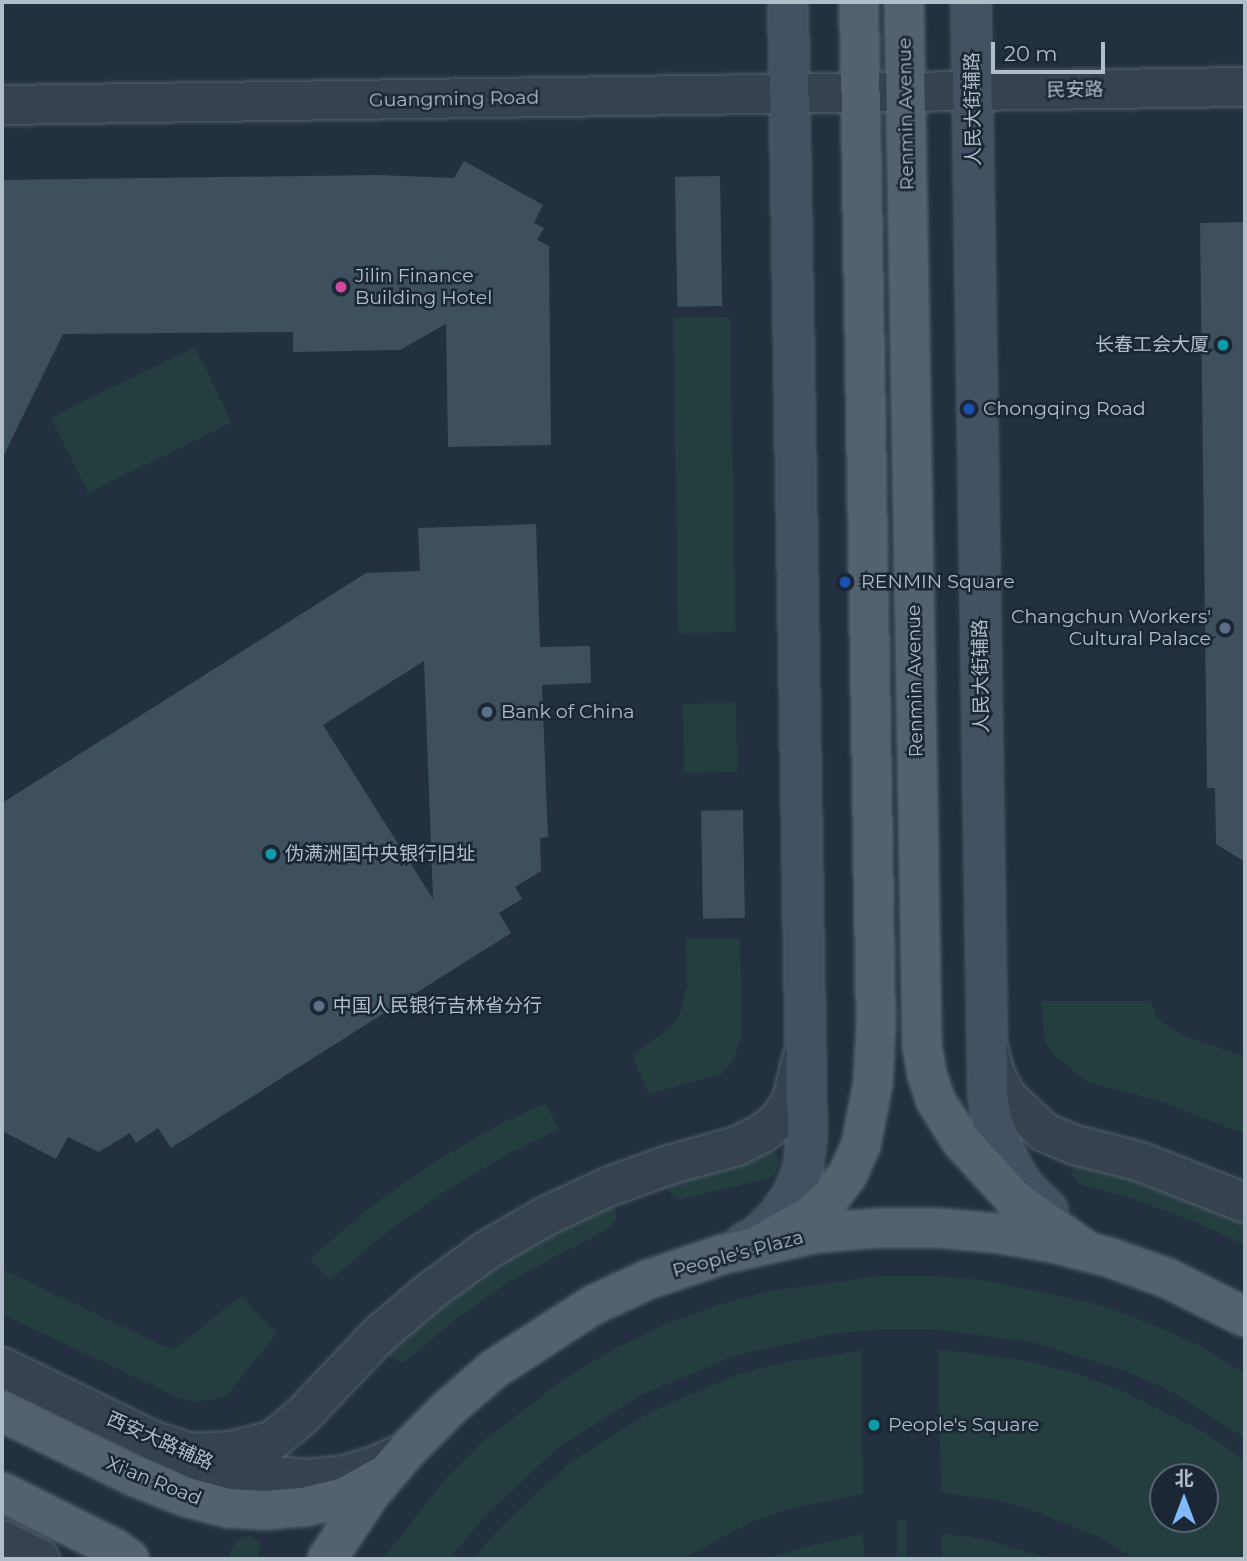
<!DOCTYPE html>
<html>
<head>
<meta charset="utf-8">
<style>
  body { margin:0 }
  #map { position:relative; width:1247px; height:1561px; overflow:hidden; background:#22303f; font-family:Montserrat,"Noto Sans SC",sans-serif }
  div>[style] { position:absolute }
  .green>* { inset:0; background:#243e40; transform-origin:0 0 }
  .building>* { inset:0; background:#3e4f5e; transform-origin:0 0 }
  .roads { filter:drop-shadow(0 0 2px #54606d) drop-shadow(0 0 2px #54606d) }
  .tertiary>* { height:38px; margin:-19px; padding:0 19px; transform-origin:19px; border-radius:19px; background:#36424f }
  .secondary>* { height:38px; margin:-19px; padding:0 19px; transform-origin:19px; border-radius:19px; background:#445162 }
  .primary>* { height:38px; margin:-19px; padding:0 19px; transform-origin:19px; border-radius:19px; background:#54616f }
  .dots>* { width:19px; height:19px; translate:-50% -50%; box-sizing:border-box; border:4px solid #1b2734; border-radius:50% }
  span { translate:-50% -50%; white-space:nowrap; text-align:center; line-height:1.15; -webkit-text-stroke:5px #1b2734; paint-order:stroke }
  .street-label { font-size:19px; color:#b2bdca }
  .poi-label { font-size:19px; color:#b2bdca }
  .left { translate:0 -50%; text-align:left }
  .right { translate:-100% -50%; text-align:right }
  .frame { position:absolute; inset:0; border:4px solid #b2bdca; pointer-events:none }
  .north { position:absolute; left:1149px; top:1463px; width:70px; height:70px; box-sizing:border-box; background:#1b2734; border:2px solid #576370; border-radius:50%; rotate:0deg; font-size:19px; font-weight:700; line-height:28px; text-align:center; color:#b2bdca }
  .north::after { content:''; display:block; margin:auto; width:24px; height:32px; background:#82baff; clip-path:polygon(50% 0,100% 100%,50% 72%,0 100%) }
  .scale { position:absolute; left:991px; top:42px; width:114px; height:32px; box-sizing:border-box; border:4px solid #b2bdca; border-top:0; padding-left:9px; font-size:21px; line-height:24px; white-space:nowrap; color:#b2bdca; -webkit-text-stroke:5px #1b2734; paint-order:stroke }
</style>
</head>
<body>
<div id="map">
  <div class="green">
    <i style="left:730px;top:317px;width:315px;height:57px;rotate:89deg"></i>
    <i style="left:195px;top:347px;width:84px;height:160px;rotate:64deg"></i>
    <i style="left:736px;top:703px;width:69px;height:53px;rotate:89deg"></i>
    <i style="clip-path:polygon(686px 939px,740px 939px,742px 1033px,733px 1061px,721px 1074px,649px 1094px,632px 1056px,670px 1028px,679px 1016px,687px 985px)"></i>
    <i style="clip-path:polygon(1041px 1001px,1150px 1001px,1158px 1019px,1171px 1029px,1189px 1038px,1245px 1056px,1245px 1134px,1162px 1102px,1088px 1082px,1057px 1058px,1045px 1043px)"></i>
    <i style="clip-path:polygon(546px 1103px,559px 1129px,512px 1152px,448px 1189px,387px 1232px,330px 1280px,310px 1259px,368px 1209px,431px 1164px,498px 1125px)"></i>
    <i style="clip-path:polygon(769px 1150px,777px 1155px,780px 1164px,773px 1177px,683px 1199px,676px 1199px,667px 1189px,667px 1183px)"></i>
    <i style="clip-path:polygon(1076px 1160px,1245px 1215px,1245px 1245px,1191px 1220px,1130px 1198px,1079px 1184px,1071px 1174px)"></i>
    <i style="clip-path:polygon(612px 1204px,617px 1217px,610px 1228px,508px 1282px,455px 1320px,406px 1361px,398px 1362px,386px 1354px,493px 1259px)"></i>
    <i style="clip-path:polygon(2px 1269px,170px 1349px,178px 1347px,241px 1296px,277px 1333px,225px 1397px,196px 1402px,181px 1399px,2px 1314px)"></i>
    <i style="clip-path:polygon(879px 1276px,934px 1276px,989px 1281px,1097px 1304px,1149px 1323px,1198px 1345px,1245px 1373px,1245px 1438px,1174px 1393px,1128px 1372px,1032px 1342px,932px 1329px,882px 1329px,832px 1334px,734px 1356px,641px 1395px,556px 1449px,483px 1518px,449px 1559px,383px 1559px,443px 1482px,481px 1443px,568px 1376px,616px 1348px,666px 1324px,717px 1305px,770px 1291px)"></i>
    <i style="clip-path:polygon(evenodd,938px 1349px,1028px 1361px,1075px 1373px,1120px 1390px,1207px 1434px,1245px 1461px,1245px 1559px,1136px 1559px,1099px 1537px,1032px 1510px,997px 1500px,941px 1493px,938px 1349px,1163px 1477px,1205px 1477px,1205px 1519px,1163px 1519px,1163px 1477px)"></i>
    <i style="clip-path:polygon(861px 1351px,863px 1494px,784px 1510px,749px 1523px,683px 1559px,473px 1559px,497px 1531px,568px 1464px,650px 1412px,739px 1374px,786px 1362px)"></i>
    <i style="left:897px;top:1520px;width:10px;height:39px"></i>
    <i style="clip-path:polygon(942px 1533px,988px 1540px,1050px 1559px,942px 1559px)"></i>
    <i style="clip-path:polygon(863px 1534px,864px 1559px,768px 1559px,796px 1549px)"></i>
    <i style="clip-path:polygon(250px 1535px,261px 1544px,258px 1559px,226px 1559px,238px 1539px)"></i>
  </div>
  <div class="building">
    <i style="clip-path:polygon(464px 161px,543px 205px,534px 223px,544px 228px,537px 240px,549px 246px,551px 445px,448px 447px,446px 324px,400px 350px,293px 352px,293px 332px,63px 334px,2px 459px,2px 180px,378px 175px,454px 178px)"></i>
    <i style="left:720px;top:176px;width:130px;height:45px;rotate:89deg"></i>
    <i style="clip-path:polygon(1245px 222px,1245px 862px,1216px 844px,1215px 788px,1207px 788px,1200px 223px)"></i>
    <i style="clip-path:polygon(evenodd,536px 524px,540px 647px,590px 646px,591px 683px,542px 685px,548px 837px,540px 838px,541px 871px,515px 887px,522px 899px,499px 913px,511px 933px,171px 1148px,158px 1128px,136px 1143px,130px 1133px,99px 1152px,68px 1137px,56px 1159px,2px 1131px,2px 803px,366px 573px,420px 571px,418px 528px,536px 524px,424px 661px,433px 899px,323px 725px,424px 661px)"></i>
    <i style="left:743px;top:810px;width:108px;height:42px;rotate:89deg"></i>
  </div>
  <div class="roads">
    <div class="tertiary">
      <i style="left:2px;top:105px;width:1243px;rotate:-0.83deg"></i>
      <i style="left:989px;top:1050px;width:23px;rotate:77deg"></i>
      <i style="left:994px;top:1072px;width:28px;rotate:63deg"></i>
      <i style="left:1007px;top:1097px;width:51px;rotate:43.4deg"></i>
      <i style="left:1044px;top:1132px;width:34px;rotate:23deg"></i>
      <i style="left:1075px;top:1145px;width:68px;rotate:14.4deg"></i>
      <i style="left:1141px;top:1162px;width:112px;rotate:21.5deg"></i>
      <i style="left:2px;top:1367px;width:169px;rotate:26deg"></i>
      <i style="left:154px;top:1441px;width:56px;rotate:24.3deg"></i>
      <i style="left:205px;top:1464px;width:30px;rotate:15deg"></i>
      <i style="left:234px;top:1472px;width:73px;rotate:5.5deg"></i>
      <i style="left:307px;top:1479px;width:38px;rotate:-6deg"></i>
      <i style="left:345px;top:1475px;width:31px;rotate:-17deg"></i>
      <i style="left:375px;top:1466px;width:23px;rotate:-25deg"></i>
      <i style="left:154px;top:1441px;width:39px;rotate:18deg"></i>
      <i style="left:191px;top:1453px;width:39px;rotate:-3deg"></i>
      <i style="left:230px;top:1451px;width:43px;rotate:-13.4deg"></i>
      <i style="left:272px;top:1441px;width:38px;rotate:-40deg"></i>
      <i style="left:301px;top:1417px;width:115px;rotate:-46.4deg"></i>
      <i style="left:380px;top:1334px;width:68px;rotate:-40.2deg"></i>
      <i style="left:432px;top:1290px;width:68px;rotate:-36deg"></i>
      <i style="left:487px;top:1250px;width:68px;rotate:-30deg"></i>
      <i style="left:546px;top:1216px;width:68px;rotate:-25.1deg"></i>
      <i style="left:608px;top:1187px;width:68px;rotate:-19.8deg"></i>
      <i style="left:672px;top:1164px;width:67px;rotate:-15.5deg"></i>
      <i style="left:737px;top:1146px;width:29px;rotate:-27deg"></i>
      <i style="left:763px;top:1133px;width:19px;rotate:-39deg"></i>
      <i style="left:778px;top:1121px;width:25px;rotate:-56deg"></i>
      <i style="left:792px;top:1100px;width:43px;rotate:-76.6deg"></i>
      <i style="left:2px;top:1540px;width:42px;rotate:26.6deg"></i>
    </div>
    <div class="secondary">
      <i style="left:971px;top:2px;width:1094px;rotate:89.11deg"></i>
      <i style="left:988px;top:1096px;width:27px;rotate:80deg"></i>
      <i style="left:993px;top:1123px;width:35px;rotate:68deg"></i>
      <i style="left:1006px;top:1156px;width:36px;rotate:60deg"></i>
      <i style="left:1024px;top:1187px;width:33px;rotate:44deg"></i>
      <i style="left:744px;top:1243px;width:17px;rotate:-28deg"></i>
      <i style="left:759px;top:1235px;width:27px;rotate:-45deg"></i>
      <i style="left:778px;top:1216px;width:29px;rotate:-56deg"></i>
      <i style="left:794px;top:1192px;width:25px;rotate:-69deg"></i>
      <i style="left:803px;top:1169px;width:31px;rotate:-83deg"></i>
      <i style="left:807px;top:1138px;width:1136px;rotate:-90.96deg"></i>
    </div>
    <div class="primary">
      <i style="left:904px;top:2px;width:1044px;rotate:89.01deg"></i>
      <i style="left:922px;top:1046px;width:29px;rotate:80deg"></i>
      <i style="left:927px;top:1075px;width:28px;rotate:71deg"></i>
      <i style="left:936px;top:1101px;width:47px;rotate:58deg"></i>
      <i style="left:961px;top:1141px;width:81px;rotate:47.5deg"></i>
      <i style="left:1016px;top:1201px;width:87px;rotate:35.2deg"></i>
      <i style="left:760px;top:1244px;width:57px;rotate:-29.2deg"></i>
      <i style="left:810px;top:1216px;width:27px;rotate:-42deg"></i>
      <i style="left:830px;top:1198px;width:30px;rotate:-53deg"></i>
      <i style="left:848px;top:1174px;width:32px;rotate:-66deg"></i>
      <i style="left:861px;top:1145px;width:63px;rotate:-79deg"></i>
      <i style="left:873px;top:1083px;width:57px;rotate:-87deg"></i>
      <i style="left:876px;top:1026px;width:1024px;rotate:-90.95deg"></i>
      <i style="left:2px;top:1412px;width:146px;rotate:26deg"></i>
      <i style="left:133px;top:1476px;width:57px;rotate:21.6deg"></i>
      <i style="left:186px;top:1497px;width:43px;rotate:14.7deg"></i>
      <i style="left:228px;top:1508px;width:38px;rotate:3deg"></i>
      <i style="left:266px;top:1510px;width:38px;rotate:-5deg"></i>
      <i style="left:304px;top:1507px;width:42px;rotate:-13.7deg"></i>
      <i style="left:345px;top:1497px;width:40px;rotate:-29.7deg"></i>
      <i style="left:2px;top:1492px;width:125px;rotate:26.6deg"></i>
      <i style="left:114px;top:1548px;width:19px;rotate:36deg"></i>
      <i style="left:327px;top:1559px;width:78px;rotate:-56.5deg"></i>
      <i style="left:370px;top:1494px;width:57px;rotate:-49.9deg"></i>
      <i style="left:407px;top:1450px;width:59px;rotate:-45deg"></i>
      <i style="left:449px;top:1408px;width:60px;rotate:-40.9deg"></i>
      <i style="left:494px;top:1369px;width:118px;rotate:-32.9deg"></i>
      <i style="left:593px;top:1305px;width:60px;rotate:-24.8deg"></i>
      <i style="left:647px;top:1280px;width:81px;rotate:-18.7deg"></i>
      <i style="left:724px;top:1254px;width:96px;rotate:-12.6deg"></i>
      <i style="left:818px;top:1233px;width:59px;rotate:-4.8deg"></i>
      <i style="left:877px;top:1228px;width:60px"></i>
      <i style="left:937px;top:1228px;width:58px;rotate:4.9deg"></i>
      <i style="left:995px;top:1233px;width:60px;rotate:9.6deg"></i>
      <i style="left:1054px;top:1243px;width:59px;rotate:14.7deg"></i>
      <i style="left:1111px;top:1258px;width:59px;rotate:19.7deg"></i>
      <i style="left:1167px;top:1278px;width:87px;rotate:26.6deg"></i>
    </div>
  </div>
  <div class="dots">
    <i style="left:341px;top:287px;background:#d1479c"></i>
    <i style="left:1223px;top:345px;background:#0f9aa8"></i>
    <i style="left:969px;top:409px;background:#1a4fb4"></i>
    <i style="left:845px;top:582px;background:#1a4fb4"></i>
    <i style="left:1225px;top:628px;background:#5c6f8a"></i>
    <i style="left:487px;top:712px;background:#5c6f8a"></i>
    <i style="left:271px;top:854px;background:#0f9aa8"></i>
    <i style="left:319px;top:1006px;background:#5c6f8a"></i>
    <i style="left:874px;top:1425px;background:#0f9aa8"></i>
  </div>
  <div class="street-label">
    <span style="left:1075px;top:90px;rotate:-1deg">民安路</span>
    <span style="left:454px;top:99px;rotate:-1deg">Guangming Road</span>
    <span style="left:973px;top:109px;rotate:-91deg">人民大街辅路</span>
    <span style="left:906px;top:114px;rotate:-91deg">Renmin Avenue</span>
    <span style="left:981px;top:676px;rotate:-91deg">人民大街辅路</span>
    <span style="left:915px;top:681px;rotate:-91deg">Renmin Avenue</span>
    <span style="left:738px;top:1254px;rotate:-15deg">People's Plaza</span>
    <span style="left:160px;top:1441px;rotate:24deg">西安大路辅路</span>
    <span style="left:154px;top:1481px;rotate:22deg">Xi'an Road</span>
  </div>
  <div class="poi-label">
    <span class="left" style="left:355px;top:287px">Jilin Finance<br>Building Hotel</span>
    <span class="right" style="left:1209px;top:345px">长春工会大厦</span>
    <span class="left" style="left:983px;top:409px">Chongqing Road</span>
    <span class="left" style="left:861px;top:582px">RENMIN Square</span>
    <span class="right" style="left:1211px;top:628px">Changchun Workers'<br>Cultural Palace</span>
    <span class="left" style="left:501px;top:712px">Bank of China</span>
    <span class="left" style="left:285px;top:854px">伪满洲国中央银行旧址</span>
    <span class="left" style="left:333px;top:1006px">中国人民银行吉林省分行</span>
    <span class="left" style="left:888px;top:1425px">People's Square</span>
  </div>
  <div class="frame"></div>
  <div class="north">北</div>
  <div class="scale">20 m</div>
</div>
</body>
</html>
